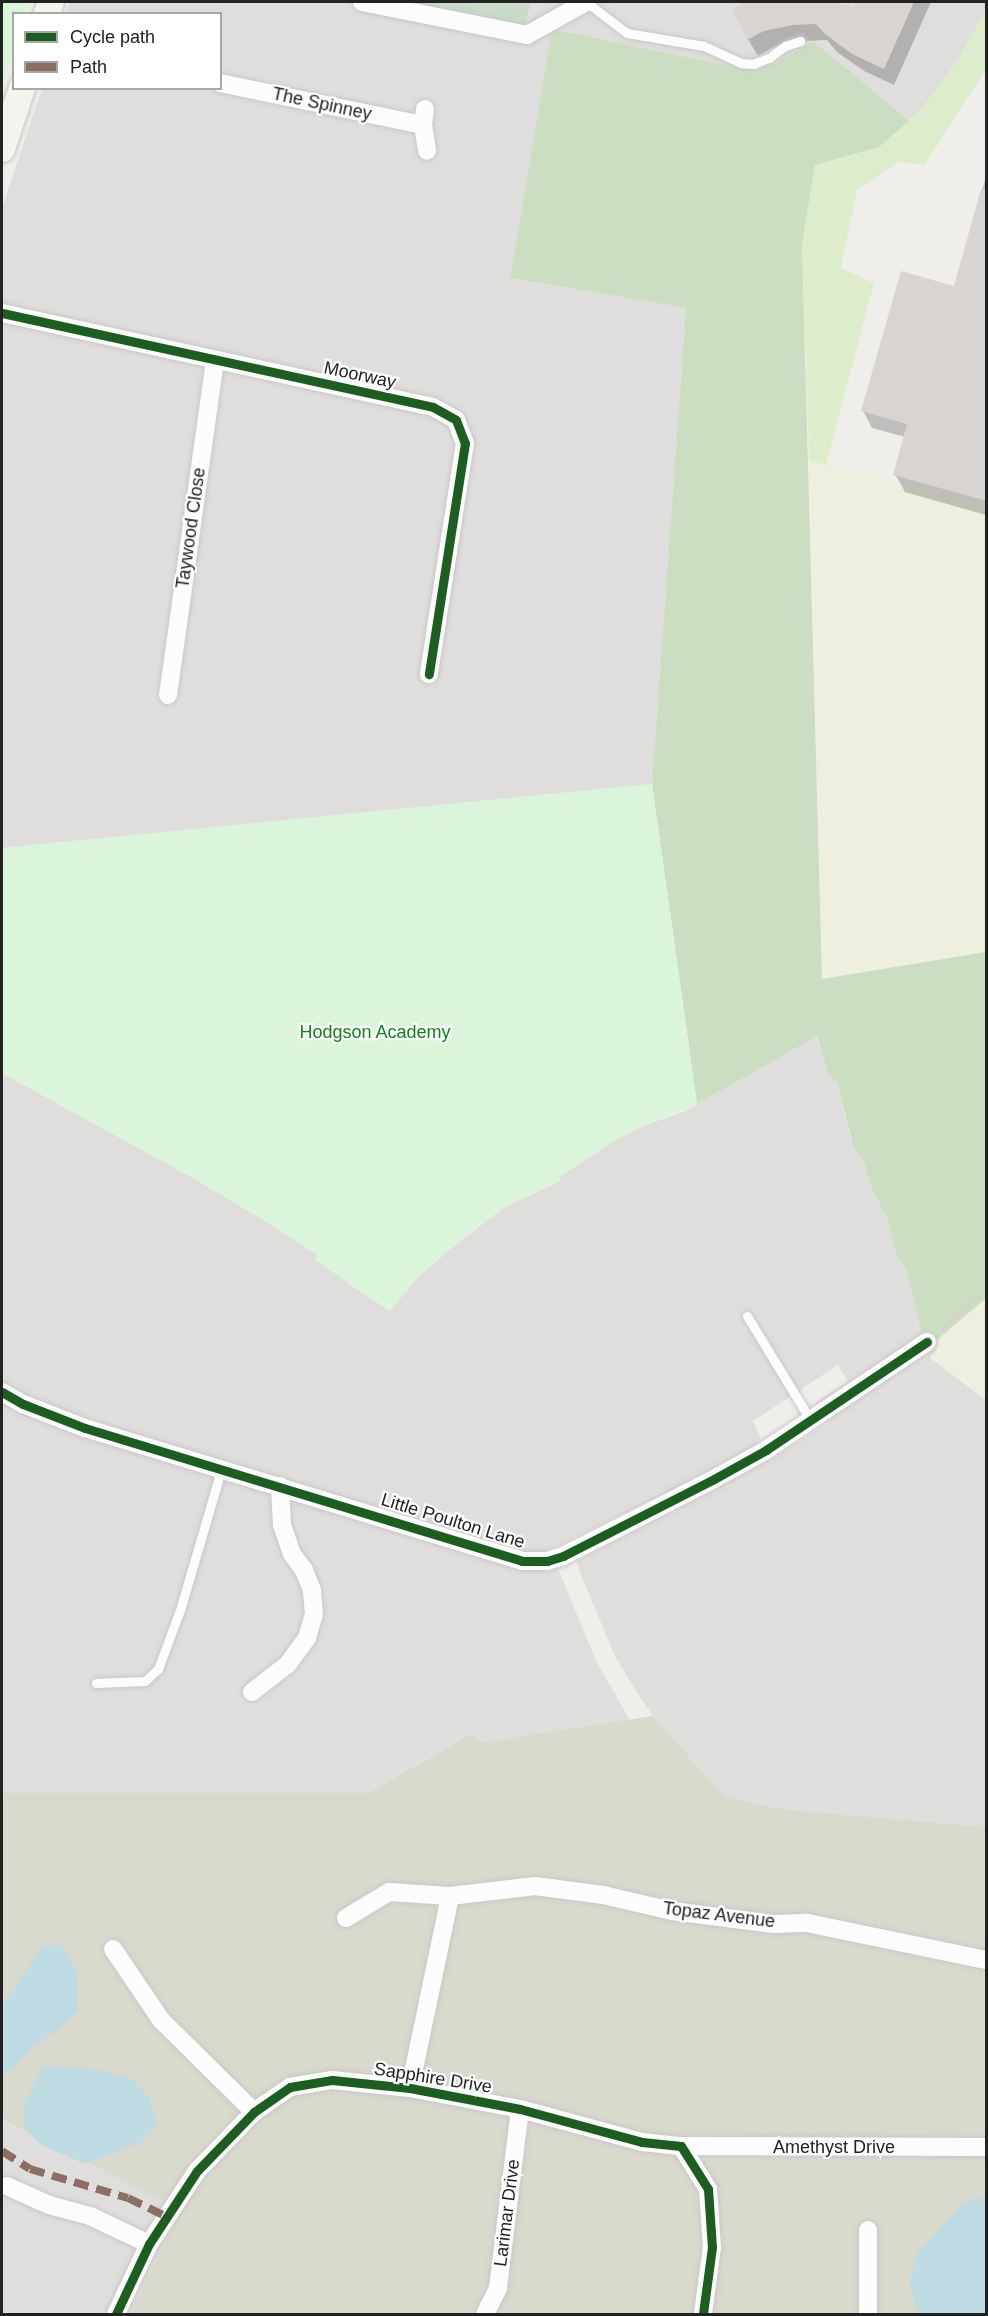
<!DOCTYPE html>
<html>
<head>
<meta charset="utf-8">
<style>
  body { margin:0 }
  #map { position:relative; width:988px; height:2316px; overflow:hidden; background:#f0eeeb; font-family:Arial,sans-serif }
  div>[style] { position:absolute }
  .residential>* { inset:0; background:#dfdedc }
  .construction>* { inset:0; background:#d9d9cd }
  .farmland>* { inset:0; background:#efefdf }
  .grass>* { inset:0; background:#ddeccb }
  .forest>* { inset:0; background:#cbdec1 }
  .cemetery>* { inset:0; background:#cadbca }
  .park>* { inset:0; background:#daf5da }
  .water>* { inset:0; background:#bfdbe3 }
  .shadow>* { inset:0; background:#0003 }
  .building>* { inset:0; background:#d7d4d2 }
  .path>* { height:4px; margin-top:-2px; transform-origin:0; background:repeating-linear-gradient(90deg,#dccecd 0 3px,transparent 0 6px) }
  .roads { filter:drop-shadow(0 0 2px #c9c8c7) drop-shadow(0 0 2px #c9c8c7) }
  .lane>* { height:9px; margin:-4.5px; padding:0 4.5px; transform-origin:4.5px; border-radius:4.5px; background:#fdfcfc }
  .street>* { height:18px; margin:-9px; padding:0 9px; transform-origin:9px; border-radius:9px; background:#fdfcfc }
  .secondary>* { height:26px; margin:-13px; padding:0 13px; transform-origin:13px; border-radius:13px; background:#f4f4ed }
  .quiet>* { height:8px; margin-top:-4px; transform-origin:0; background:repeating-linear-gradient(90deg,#8d6e63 0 15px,transparent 0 23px) }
  .cycleway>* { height:9px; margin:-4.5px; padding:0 4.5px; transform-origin:4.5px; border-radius:4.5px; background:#1b5e20 }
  span { translate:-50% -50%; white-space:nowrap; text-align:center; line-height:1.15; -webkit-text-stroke:4.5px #fff; paint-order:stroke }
  .street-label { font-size:18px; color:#222 }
  .park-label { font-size:18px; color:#0c8416 }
  .frame { position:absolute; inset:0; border:3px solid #222; pointer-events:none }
  .legend { position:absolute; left:12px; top:12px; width:210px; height:78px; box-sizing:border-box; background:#fff; border:2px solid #a7a7a7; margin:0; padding:8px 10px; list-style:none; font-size:18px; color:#222 }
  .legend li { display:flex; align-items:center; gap:12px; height:30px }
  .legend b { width:30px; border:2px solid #a7a7a7 }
</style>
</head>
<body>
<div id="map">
  <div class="residential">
    <i style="clip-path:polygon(70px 2px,385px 2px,524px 30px,531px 2px,986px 3px,986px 9px,962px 53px,934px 94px,909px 121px,813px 42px,776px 63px,744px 69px,552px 29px,510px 278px,686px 308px,652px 784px,2px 848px,2px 208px,42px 89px,220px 88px,220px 14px,66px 13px)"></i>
    <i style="clip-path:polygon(816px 1035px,828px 1073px,837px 1083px,850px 1137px,864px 1163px,873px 1191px,887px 1218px,897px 1256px,906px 1269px,921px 1332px,940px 1340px,936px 1352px,929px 1357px,986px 1400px,986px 1827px,783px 1809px,725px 1797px,653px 1716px,634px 1688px,615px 1656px,579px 1570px,577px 1561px,770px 1460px,828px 1423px,815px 1403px,848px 1382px,838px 1365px,753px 1421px,760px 1437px,759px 1443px,670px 1491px,550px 1549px,596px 1661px,630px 1720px,484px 1742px,469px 1734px,368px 1793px,2px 1793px,2px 1073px,193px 1178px,257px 1216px,316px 1254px,349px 1284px,390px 1311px,416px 1279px,446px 1252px,502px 1209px,560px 1181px,559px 1177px,611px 1143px,640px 1127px,685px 1111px)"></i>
    <i style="clip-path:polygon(2px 2119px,182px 2210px,131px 2314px,2px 2314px)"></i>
  </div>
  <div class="construction">
    <i style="clip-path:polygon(653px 1716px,725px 1797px,783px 1809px,986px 1827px,986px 2314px,131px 2314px,181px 2210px,2px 2119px,2px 1793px,368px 1793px,470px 1734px,484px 1742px)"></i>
  </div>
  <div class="farmland">
    <i style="clip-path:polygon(809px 460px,986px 507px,986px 952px,822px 979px)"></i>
    <i style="clip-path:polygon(986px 1298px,986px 1400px,929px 1357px,936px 1352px,938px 1339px)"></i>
  </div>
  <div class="grass">
    <i style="clip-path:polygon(986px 9px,986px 69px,925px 165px,899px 162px,857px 190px,841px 268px,874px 283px,826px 465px,809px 460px,802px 245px,815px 165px,879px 147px,909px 121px,934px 93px,962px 53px)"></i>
  </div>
  <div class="forest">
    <i style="clip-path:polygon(552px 29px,744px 69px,776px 63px,813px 41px,909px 121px,879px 147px,815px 165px,802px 245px,822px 979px,986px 952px,986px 1298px,938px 1339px,921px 1332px,906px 1269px,897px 1256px,887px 1218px,873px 1191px,864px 1163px,853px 1145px,837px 1083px,828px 1073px,817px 1036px,697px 1104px,652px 784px,686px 308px,510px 278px)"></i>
  </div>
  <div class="cemetery">
    <i style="clip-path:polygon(385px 2px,531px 2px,524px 30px)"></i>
  </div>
  <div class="park">
    <i style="clip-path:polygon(2px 2px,30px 2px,26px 13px,14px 14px,13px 51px,2px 87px)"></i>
    <i style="clip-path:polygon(652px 784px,697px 1104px,640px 1127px,611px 1143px,559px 1177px,560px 1181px,502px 1209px,475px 1228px,416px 1279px,390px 1311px,315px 1260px,316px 1254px,257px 1216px,193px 1178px,2px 1073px,2px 848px)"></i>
  </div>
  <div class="water">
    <i style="clip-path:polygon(62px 1945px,78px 1977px,78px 2010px,59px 2029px,35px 2045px,17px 2065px,2px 2075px,2px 2010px,5px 2003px,42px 1946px)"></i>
    <i style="clip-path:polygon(43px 2066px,94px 2069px,131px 2078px,149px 2096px,157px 2125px,140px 2143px,85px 2164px,41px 2145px,25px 2129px,24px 2104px)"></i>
    <i style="clip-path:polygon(986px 2196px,986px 2314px,918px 2314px,909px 2283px,918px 2252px,965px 2201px)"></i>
  </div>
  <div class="shadow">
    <i style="clip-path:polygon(744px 2px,830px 2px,886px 18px,867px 2px,931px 2px,894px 85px,864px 71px,837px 52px,827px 40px,803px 41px,774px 47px,758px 56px,748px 39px)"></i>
    <i style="clip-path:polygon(986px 176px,986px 515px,905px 492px,895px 474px,905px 437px,872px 428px,863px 411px,955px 288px)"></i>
  </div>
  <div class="building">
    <i style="clip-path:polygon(745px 2px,835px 2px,853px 7px,857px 2px,914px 2px,884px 69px,852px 54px,825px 34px,816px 24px,793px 25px,764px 31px,747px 40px,732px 10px)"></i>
    <i style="clip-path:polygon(981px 189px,987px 190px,987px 501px,893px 475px,907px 424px,861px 411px,901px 271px,954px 286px)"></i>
  </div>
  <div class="path">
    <i style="left:941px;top:1330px;width:60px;rotate:-41.6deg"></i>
  </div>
  <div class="roads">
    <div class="lane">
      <i style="left:586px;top:2px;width:51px;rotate:37.1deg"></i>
      <i style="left:627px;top:33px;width:78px;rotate:9.6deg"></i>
      <i style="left:704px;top:46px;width:41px;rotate:24.7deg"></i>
      <i style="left:741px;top:63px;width:12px;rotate:5deg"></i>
      <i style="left:753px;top:64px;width:17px;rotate:-21deg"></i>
      <i style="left:769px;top:58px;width:20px;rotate:-37deg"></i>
      <i style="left:785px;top:46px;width:16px;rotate:-18deg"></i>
      <i style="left:747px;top:1316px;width:123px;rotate:58.6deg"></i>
      <i style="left:96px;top:1683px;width:49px;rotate:-2.3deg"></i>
      <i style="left:145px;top:1681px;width:18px;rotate:-43deg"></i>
      <i style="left:158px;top:1669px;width:66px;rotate:-69.6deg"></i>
      <i style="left:181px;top:1607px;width:143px;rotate:-73.7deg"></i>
    </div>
    <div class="street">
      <i style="left:362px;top:2px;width:168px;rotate:11.3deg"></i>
      <i style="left:527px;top:35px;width:68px;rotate:-29.2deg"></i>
      <i style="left:220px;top:83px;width:207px;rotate:11.7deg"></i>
      <i style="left:425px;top:109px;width:16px;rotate:97deg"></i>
      <i style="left:423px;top:125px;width:26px;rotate:81deg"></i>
      <i style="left:2px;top:313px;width:441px;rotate:12.3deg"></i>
      <i style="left:433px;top:407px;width:26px;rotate:29deg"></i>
      <i style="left:456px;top:420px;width:25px;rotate:69deg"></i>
      <i style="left:465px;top:443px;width:234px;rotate:98.9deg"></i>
      <i style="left:168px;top:695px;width:337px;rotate:-82deg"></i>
      <i style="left:2px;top:1392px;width:24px;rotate:30deg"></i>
      <i style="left:23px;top:1404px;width:66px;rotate:21.2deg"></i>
      <i style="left:85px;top:1428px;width:457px;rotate:16.9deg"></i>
      <i style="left:522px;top:1561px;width:25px"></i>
      <i style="left:547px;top:1561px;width:17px;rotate:-17deg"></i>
      <i style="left:563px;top:1556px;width:169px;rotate:-27deg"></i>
      <i style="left:714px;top:1479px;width:60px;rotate:-29.1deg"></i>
      <i style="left:766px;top:1450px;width:194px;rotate:-33.9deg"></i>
      <i style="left:252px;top:1692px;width:46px;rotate:-37.9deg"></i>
      <i style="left:288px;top:1664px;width:32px;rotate:-54deg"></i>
      <i style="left:307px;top:1638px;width:25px;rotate:-74deg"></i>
      <i style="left:314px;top:1614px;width:24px;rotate:-95deg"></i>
      <i style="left:312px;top:1590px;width:22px;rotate:-112deg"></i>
      <i style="left:304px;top:1570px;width:20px;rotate:-127deg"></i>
      <i style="left:292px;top:1554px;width:31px;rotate:-109deg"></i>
      <i style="left:282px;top:1525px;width:39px;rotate:-93deg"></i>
      <i style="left:346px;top:1918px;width:50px;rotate:-31.2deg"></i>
      <i style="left:389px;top:1892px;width:61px;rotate:3.8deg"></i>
      <i style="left:450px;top:1896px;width:86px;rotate:-6.7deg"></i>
      <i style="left:535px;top:1886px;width:69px;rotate:7.5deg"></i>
      <i style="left:603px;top:1895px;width:71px;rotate:13.1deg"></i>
      <i style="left:672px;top:1911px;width:103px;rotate:7.3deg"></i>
      <i style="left:774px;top:1924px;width:33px;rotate:-2deg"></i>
      <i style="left:807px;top:1923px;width:183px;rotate:11.7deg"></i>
      <i style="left:113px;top:1949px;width:86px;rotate:55.9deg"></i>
      <i style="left:161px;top:2020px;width:131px;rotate:44.7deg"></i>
      <i style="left:410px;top:2088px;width:196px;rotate:-78.2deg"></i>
      <i style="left:681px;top:2146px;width:305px;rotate:0.2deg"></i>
      <i style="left:7px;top:2186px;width:46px;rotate:24.3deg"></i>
      <i style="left:49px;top:2205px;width:42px;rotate:15deg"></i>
      <i style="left:90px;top:2216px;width:65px;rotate:25.4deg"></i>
      <i style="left:116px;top:2314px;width:77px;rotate:-64.8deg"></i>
      <i style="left:149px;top:2244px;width:87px;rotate:-56.7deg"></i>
      <i style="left:197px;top:2171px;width:82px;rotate:-46deg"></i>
      <i style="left:254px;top:2112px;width:44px;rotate:-34.8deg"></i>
      <i style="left:290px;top:2087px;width:43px;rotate:-9.5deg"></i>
      <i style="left:332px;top:2080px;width:78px;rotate:5.9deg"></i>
      <i style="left:410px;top:2088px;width:112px;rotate:10.8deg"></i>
      <i style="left:520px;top:2109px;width:126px;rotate:15.1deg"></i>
      <i style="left:642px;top:2142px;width:39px;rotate:6deg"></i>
      <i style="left:681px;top:2146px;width:51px;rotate:57.9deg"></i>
      <i style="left:708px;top:2189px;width:58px;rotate:86.1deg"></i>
      <i style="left:712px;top:2247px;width:68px;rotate:97.7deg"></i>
      <i style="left:485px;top:2314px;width:29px;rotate:-63deg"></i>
      <i style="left:498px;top:2288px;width:180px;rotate:-83deg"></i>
      <i style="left:868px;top:2314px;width:84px;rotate:-90deg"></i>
    </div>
    <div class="secondary">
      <i style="left:47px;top:14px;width:13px;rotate:-72deg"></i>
      <i style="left:2px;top:149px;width:64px;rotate:-71.8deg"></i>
    </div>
  </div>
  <div class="quiet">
    <i style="left:2px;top:2151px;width:33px;rotate:33deg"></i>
    <i style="left:30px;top:2169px;width:102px;rotate:16.5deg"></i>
    <i style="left:128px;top:2198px;width:41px;rotate:25.9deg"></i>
  </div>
  <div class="cycleway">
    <i style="left:2px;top:313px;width:441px;rotate:12.3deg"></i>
    <i style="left:433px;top:407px;width:26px;rotate:29deg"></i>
    <i style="left:456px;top:420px;width:25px;rotate:69deg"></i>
    <i style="left:465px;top:443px;width:234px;rotate:98.9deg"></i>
    <i style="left:2px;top:1392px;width:24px;rotate:30deg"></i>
    <i style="left:23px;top:1404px;width:66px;rotate:21.2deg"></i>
    <i style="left:85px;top:1428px;width:457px;rotate:16.9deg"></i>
    <i style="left:522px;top:1561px;width:25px"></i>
    <i style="left:547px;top:1561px;width:17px;rotate:-17deg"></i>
    <i style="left:563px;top:1556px;width:169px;rotate:-27deg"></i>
    <i style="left:714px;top:1479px;width:60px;rotate:-29.1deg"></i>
    <i style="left:766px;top:1450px;width:194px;rotate:-33.9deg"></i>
    <i style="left:116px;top:2314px;width:77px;rotate:-64.8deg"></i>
    <i style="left:149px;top:2244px;width:87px;rotate:-56.7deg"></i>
    <i style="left:197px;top:2171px;width:82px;rotate:-46deg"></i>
    <i style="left:254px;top:2112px;width:44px;rotate:-34.8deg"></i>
    <i style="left:290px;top:2087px;width:43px;rotate:-9.5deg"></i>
    <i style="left:332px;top:2080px;width:78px;rotate:5.9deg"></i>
    <i style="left:410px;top:2088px;width:112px;rotate:10.8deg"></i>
    <i style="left:520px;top:2109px;width:126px;rotate:15.1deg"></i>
    <i style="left:642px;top:2142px;width:39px;rotate:6deg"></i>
    <i style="left:681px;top:2146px;width:51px;rotate:57.9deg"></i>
    <i style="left:708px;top:2189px;width:58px;rotate:86.1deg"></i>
    <i style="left:712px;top:2247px;width:68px;rotate:97.7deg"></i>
  </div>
  <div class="street-label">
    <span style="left:322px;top:104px;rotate:12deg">The Spinney</span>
    <span style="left:360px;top:375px;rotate:12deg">Moorway</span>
    <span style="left:191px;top:528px;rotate:-82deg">Taywood Close</span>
    <span style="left:453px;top:1521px;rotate:17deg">Little Poulton Lane</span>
    <span style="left:719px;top:1915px;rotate:7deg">Topaz Avenue</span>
    <span style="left:433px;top:2078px;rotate:9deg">Sapphire Drive</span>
    <span style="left:834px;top:2147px">Amethyst Drive</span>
    <span style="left:507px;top:2213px;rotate:-83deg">Larimar Drive</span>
  </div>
  <div class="park-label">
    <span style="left:375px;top:1032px">Hodgson Academy</span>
  </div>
  <div class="frame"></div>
  <ul class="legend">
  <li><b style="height:8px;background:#1b5e20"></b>Cycle path</li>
  <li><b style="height:8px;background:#8d6e63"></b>Path</li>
  </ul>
</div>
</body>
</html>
